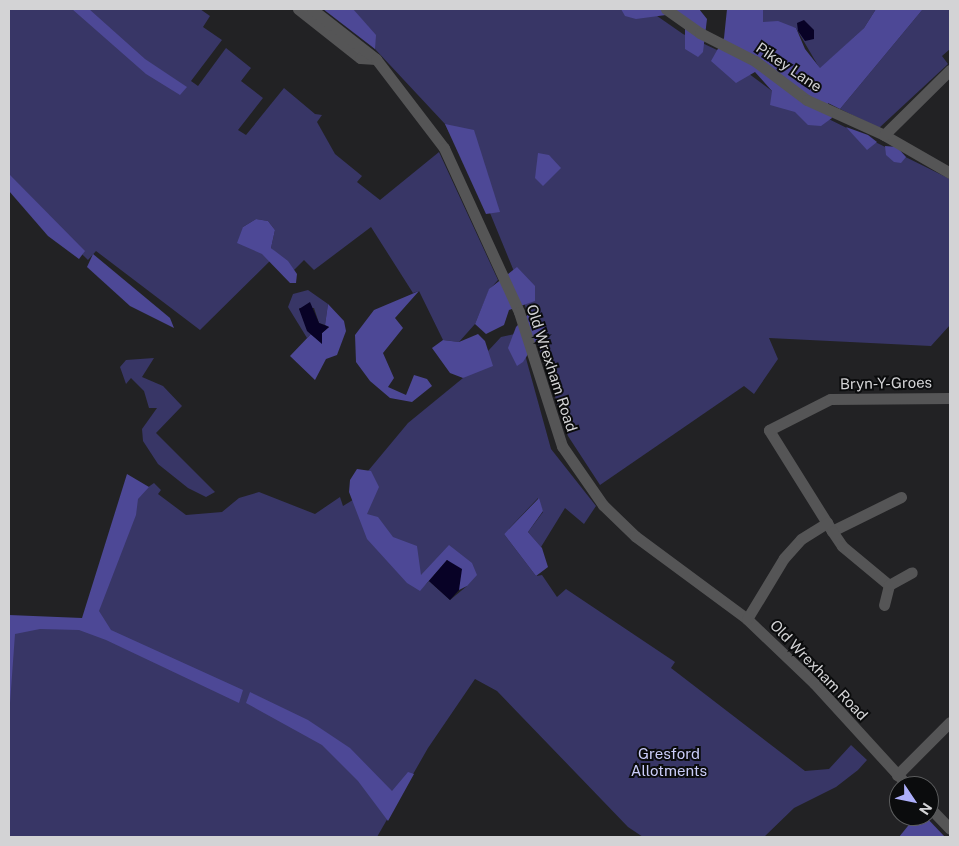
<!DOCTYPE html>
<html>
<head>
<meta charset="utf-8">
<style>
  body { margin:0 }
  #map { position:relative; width:959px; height:846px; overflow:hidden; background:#222224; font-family:"Public Sans",sans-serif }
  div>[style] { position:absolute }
  .green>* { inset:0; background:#383666 }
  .forest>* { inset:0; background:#4d4896 }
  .water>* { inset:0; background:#080226 }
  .street>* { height:11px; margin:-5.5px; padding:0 5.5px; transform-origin:5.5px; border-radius:5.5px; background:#555556 }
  span { translate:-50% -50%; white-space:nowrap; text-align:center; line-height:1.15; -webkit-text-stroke:4px #0b0c0d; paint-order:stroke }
  .street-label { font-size:15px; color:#d3d3d5 }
  .park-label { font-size:15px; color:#cbcdf9 }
  .frame { position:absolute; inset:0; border:10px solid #d3d3d5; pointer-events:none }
  .north { position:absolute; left:889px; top:776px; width:50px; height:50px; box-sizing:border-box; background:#0b0c0d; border:1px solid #5b5c5d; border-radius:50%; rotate:124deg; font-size:14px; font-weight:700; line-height:20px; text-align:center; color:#d3d3d5 }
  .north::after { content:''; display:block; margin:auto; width:18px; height:22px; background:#adaffb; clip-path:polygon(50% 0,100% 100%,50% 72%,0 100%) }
</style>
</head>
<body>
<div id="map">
  <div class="green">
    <i style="clip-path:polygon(9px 9px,200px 9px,210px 16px,203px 27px,222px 40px,191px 81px,198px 86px,226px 48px,251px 68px,241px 81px,263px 98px,238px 130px,246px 135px,284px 88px,315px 114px,322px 115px,317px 122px,335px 154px,362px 176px,357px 182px,380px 200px,439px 152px,498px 280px,489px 290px,475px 324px,459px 342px,443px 340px,419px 291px,413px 293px,371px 227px,314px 270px,304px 260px,294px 270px,271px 248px,275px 230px,268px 221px,256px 219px,243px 227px,273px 258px,200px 330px,96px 251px,88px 260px,9px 183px)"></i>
    <i style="clip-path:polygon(327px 9px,647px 9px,683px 34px,717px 50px,772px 91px,950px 179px,950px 325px,931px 346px,769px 338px,778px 359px,754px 394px,744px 386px,600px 485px,568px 436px,513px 269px,490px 213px,445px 124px,375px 49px)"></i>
    <i style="clip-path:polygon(763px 9px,876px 9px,864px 28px,820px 69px,796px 28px,763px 22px)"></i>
    <i style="clip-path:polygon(923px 9px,950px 9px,950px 49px,942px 56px,948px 64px,879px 128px,840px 109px)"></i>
    <i style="clip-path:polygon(308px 290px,328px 304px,325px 325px,319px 323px,314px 308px,299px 308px,311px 334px,307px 338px,288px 307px,293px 294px)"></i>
    <i style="clip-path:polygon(evenodd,519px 333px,551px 449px,596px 506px,584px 524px,565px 508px,541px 547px,528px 532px,543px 512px,538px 498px,504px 534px,536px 576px,542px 575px,557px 597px,566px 589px,675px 662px,671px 668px,805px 771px,829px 769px,851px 745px,867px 760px,858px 770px,836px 787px,794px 808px,764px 837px,643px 837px,628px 827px,497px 691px,475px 679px,428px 748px,377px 837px,9px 837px,9px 621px,87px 626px,131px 483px,144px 490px,154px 483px,161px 490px,158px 494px,186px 515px,222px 512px,239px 498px,259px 492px,315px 514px,340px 497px,343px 506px,356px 498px,368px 471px,408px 423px,463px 378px,501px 337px,519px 333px,448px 551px,467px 586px,450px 600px,429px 581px,423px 587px,448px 551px)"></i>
    <i style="clip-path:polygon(154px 358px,142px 377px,163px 386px,182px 406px,156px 433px,215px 492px,206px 497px,188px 488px,158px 464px,143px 441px,142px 429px,157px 408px,149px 408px,144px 391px,131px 378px,126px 384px,120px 367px,126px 360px)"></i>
  </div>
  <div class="forest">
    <i style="clip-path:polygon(72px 9px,89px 9px,145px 59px,187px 87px,180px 95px,146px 74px)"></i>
    <i style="clip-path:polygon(323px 9px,353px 9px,376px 35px,375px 49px)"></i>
    <i style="clip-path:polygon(621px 9px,699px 9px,707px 19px,703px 52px,698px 57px,685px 49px,685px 27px,666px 15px,636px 19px,625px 16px)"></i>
    <i style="clip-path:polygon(727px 9px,763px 9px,763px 22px,778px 21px,796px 28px,805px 49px,820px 68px,864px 28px,876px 9px,923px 9px,840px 109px,828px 103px,832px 118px,821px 126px,808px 125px,795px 112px,770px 105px,772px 91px,755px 72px,736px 83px,711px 61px,724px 38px)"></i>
    <i style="clip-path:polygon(445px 124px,474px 130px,500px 212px,486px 214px)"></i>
    <i style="clip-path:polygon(846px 127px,868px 135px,877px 142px,867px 150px)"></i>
    <i style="clip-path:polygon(885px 146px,897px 147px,906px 157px,901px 163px,894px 162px,886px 155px)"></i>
    <i style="clip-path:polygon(538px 153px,549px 155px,561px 168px,543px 186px,535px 178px)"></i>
    <i style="clip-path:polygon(9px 174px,85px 251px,79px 259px,48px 236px,9px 191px)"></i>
    <i style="clip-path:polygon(256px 219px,268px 221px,275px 230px,271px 248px,288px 261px,297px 274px,296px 283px,290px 283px,262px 254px,237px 243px,243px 227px)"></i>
    <i style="clip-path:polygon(93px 254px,170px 318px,174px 328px,130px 306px,87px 267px)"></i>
    <i style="clip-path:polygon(517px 267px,535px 286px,535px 301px,509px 310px,504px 325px,486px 334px,475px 324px,489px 289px)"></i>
    <i style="clip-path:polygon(419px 291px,395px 318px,403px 328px,383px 353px,394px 378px,388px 387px,406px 395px,414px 375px,427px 379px,432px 386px,412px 402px,390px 398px,370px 381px,356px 362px,355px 335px,374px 310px)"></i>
    <i style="clip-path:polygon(328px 304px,344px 321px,346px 331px,337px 355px,326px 359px,315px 380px,290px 356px,311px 334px,322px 343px,322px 333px,329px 327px,325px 325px)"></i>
    <i style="clip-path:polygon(532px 310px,546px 326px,523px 362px,517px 366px,508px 348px,516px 327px)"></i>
    <i style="clip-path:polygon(478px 334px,485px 341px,493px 366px,463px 378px,450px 373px,432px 348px,443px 340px,459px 342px)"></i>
    <i style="clip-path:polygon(357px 469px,371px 471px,379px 487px,367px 514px,378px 517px,393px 537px,417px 546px,421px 575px,449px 545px,472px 563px,477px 575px,467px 586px,459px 590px,459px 576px,447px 560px,420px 591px,407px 583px,367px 539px,349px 492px,350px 480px)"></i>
    <i style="clip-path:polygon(127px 474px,149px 487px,138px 499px,136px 515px,99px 611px,111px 630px,243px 690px,239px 703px,106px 640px,79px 630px,40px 629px,15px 634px,9px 717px,9px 615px,82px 618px)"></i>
    <i style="clip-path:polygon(539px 498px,543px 511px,528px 532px,542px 548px,548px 567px,536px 576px,504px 534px)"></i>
    <i style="clip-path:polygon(250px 692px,308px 720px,350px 748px,392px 791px,408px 772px,414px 774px,388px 821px,358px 781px,322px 745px,246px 703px)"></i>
    <i style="clip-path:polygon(916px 816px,925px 816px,945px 837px,899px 837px)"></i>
  </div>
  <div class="water">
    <i style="clip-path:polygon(804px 20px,814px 30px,814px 39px,805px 41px,798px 31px,797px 23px)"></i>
    <i style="clip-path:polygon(310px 302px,319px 323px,329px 327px,322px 333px,322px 344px,307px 331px,299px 309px)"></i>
    <i style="clip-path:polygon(447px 560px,462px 569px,459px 590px,450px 600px,429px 581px)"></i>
  </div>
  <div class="street">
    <i style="left:298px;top:9px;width:79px;rotate:38.3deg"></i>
    <i style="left:360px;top:58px;width:16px;rotate:4deg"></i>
    <i style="left:312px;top:9px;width:81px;rotate:38deg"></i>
    <i style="left:376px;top:59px;width:112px;rotate:52.6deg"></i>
    <i style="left:444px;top:148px;width:180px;rotate:65.4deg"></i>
    <i style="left:519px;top:312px;width:141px;rotate:72.2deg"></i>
    <i style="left:562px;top:446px;width:72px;rotate:55.2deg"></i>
    <i style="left:603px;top:505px;width:45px;rotate:44.1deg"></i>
    <i style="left:635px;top:536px;width:139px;rotate:36.5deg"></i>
    <i style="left:747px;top:619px;width:93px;rotate:43.7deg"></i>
    <i style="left:814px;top:683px;width:139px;rotate:47.6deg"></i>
    <i style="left:666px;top:9px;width:42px;rotate:35.2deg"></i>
    <i style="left:700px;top:33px;width:62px;rotate:27deg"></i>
    <i style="left:755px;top:61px;width:65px;rotate:36.9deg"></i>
    <i style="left:807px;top:100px;width:85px;rotate:24.4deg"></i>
    <i style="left:884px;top:135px;width:76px;rotate:29.9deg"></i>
    <i style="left:884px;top:135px;width:93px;rotate:-44.6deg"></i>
    <i style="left:901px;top:497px;width:77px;rotate:153.8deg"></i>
    <i style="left:832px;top:531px;width:119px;rotate:-122deg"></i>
    <i style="left:769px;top:430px;width:68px;rotate:-26.9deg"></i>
    <i style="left:830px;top:399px;width:120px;rotate:-0.5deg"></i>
    <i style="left:832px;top:531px;width:18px;rotate:56deg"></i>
    <i style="left:842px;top:546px;width:61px;rotate:39.7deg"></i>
    <i style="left:884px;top:605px;width:21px;rotate:-76deg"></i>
    <i style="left:889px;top:585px;width:26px;rotate:-29deg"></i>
    <i style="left:747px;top:619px;width:71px;rotate:-58.8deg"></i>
    <i style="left:784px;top:558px;width:25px;rotate:-48deg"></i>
    <i style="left:801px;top:539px;width:31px;rotate:-32deg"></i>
    <i style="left:897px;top:775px;width:75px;rotate:-45deg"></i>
    <i style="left:929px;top:807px;width:30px;rotate:46deg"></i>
  </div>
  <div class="street-label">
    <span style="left:789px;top:67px;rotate:34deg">Pikey Lane</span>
    <span style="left:552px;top:368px;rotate:72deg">Old Wrexham Road</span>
    <span style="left:886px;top:383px;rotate:-1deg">Bryn-Y-Groes</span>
    <span style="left:819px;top:670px;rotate:46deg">Old Wrexham Road</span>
  </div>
  <div class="park-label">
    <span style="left:669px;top:762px">Gresford<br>Allotments</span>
  </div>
  <div class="frame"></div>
  <div class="north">N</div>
</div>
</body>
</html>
